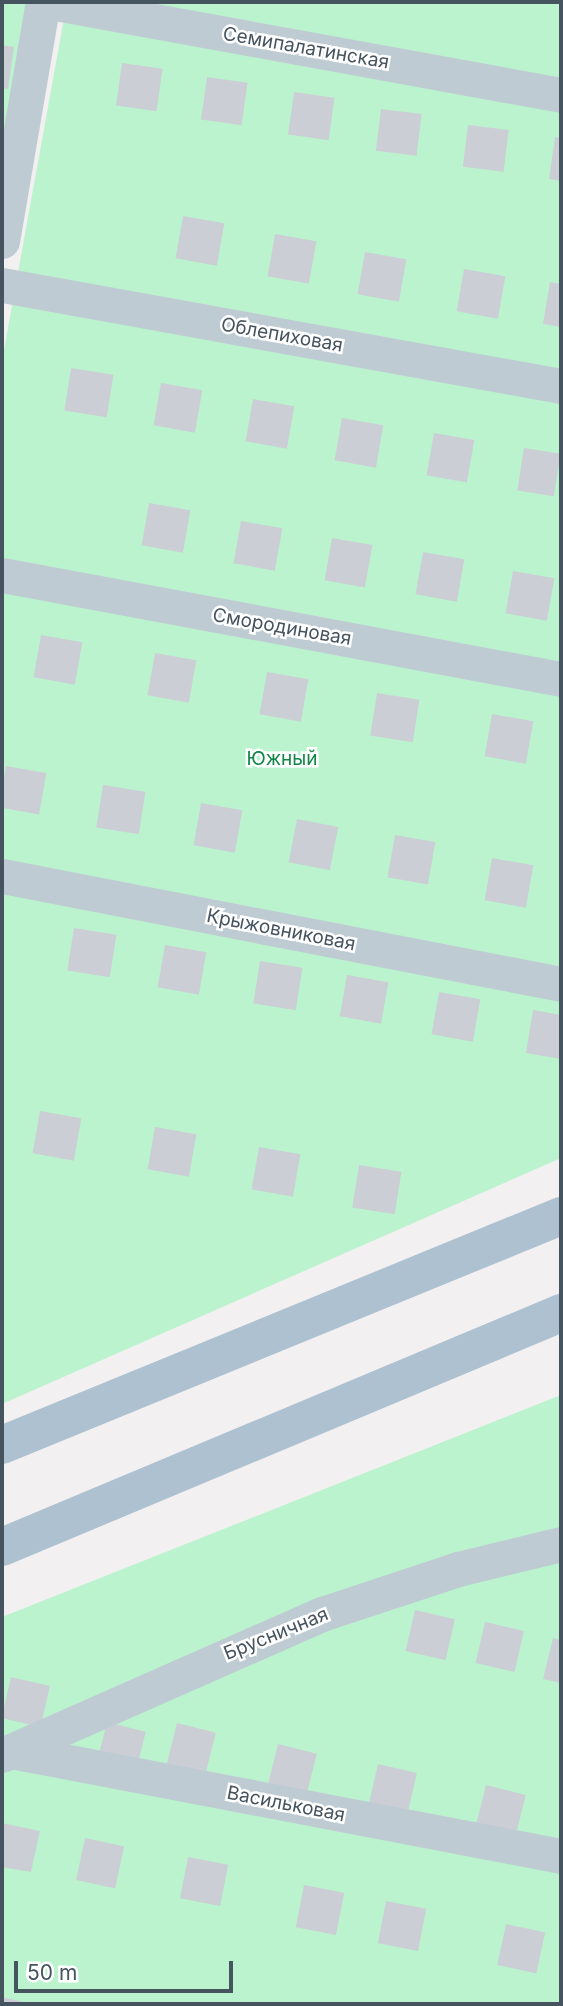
<!DOCTYPE html>
<html>
<head>
<meta charset="utf-8">
<style>
  body { margin:0 }
  #map { position:relative; width:563px; height:2006px; overflow:hidden; background:#f2f0f0; font-family:Inter,sans-serif }
  div>[style] { position:absolute }
  .green>* { inset:0; background:#bbf3ce }
  .building>* { inset:0; background:#cbcfd5; transform-origin:0 0 }
  .minor>* { height:35px; margin:-17.5px; padding:0 17.5px; transform-origin:17.5px; border-radius:17.5px; background:#bfcbd3 }
  .major>* { height:38px; margin:-19px; padding:0 19px; transform-origin:19px; border-radius:19px; background:#adc1d1 }
  span { translate:-50% -50%; white-space:nowrap; text-align:center; line-height:1.15; -webkit-text-stroke:5px #fff; paint-order:stroke }
  .street-label { font-size:19px; color:#46545f }
  .park-label { font-size:19px; color:#108746 }
  .frame { position:absolute; inset:0; border:4px solid #46545f; pointer-events:none }
  .scale { position:absolute; left:14px; top:1961px; width:219px; height:32px; box-sizing:border-box; border:4px solid #46545f; border-top:0; padding-left:9px; font-size:21px; line-height:24px; white-space:nowrap; color:#46545f; -webkit-text-stroke:5px #fff; paint-order:stroke }
</style>
</head>
<body>
<div id="map">
  <div class="green">
    <i style="clip-path:polygon(2px 2px,48px 2px,2px 244px)"></i>
    <i style="clip-path:polygon(67px 2px,561px 2px,561px 1158px,2px 1404px,2px 361px)"></i>
    <i style="clip-path:polygon(561px 1395px,561px 2004px,2px 2004px,2px 1617px)"></i>
  </div>
  <div class="building">
    <i style="clip-path:polygon(2px 45px,14px 47px,8px 89px,2px 88px)"></i>
    <i style="left:122px;top:63px;width:41px;height:43px;rotate:8deg"></i>
    <i style="left:207px;top:77px;width:41px;height:43px;rotate:8deg"></i>
    <i style="left:294px;top:92px;width:41px;height:43px;rotate:8deg"></i>
    <i style="left:381px;top:109px;width:41px;height:42px;rotate:7deg"></i>
    <i style="left:468px;top:125px;width:41px;height:42px;rotate:7deg"></i>
    <i style="clip-path:polygon(555px 137px,561px 138px,561px 181px,549px 179px)"></i>
    <i style="left:183px;top:216px;width:42px;height:43px;rotate:10deg"></i>
    <i style="left:275px;top:234px;width:42px;height:43px;rotate:10deg"></i>
    <i style="left:365px;top:252px;width:42px;height:43px;rotate:10deg"></i>
    <i style="left:464px;top:269px;width:42px;height:43px;rotate:10deg"></i>
    <i style="clip-path:polygon(550px 282px,561px 284px,561px 327px,543px 324px)"></i>
    <i style="left:71px;top:368px;width:43px;height:43px;rotate:9deg"></i>
    <i style="left:161px;top:383px;width:42px;height:43px;rotate:10deg"></i>
    <i style="left:253px;top:399px;width:42px;height:43px;rotate:10deg"></i>
    <i style="left:342px;top:418px;width:42px;height:43px;rotate:10deg"></i>
    <i style="left:434px;top:433px;width:41px;height:43px;rotate:10deg"></i>
    <i style="left:524px;top:448px;width:37px;height:43px;rotate:9deg"></i>
    <i style="left:149px;top:503px;width:42px;height:43px;rotate:10deg"></i>
    <i style="left:241px;top:521px;width:42px;height:43px;rotate:10deg"></i>
    <i style="left:332px;top:538px;width:41px;height:43px;rotate:10deg"></i>
    <i style="left:423px;top:552px;width:42px;height:43px;rotate:10deg"></i>
    <i style="left:513px;top:571px;width:42px;height:43px;rotate:10deg"></i>
    <i style="left:41px;top:635px;width:42px;height:43px;rotate:10deg"></i>
    <i style="left:155px;top:653px;width:42px;height:43px;rotate:10deg"></i>
    <i style="left:267px;top:672px;width:42px;height:43px;rotate:10deg"></i>
    <i style="left:377px;top:693px;width:43px;height:43px;rotate:9deg"></i>
    <i style="left:492px;top:714px;width:42px;height:43px;rotate:10deg"></i>
    <i style="left:6px;top:766px;width:41px;height:42px;rotate:10deg"></i>
    <i style="left:103px;top:785px;width:43px;height:43px;rotate:9deg"></i>
    <i style="left:201px;top:803px;width:42px;height:43px;rotate:10deg"></i>
    <i style="left:297px;top:819px;width:42px;height:44px;rotate:11deg"></i>
    <i style="left:395px;top:835px;width:41px;height:43px;rotate:10deg"></i>
    <i style="left:492px;top:858px;width:42px;height:43px;rotate:10deg"></i>
    <i style="left:74px;top:928px;width:43px;height:43px;rotate:9deg"></i>
    <i style="left:165px;top:945px;width:42px;height:43px;rotate:10deg"></i>
    <i style="left:260px;top:961px;width:43px;height:43px;rotate:9deg"></i>
    <i style="left:347px;top:975px;width:42px;height:42px;rotate:10deg"></i>
    <i style="left:439px;top:992px;width:42px;height:43px;rotate:10deg"></i>
    <i style="clip-path:polygon(533px 1010px,561px 1015px,561px 1059px,526px 1053px)"></i>
    <i style="left:40px;top:1111px;width:42px;height:43px;rotate:10deg"></i>
    <i style="left:155px;top:1127px;width:42px;height:43px;rotate:10deg"></i>
    <i style="left:259px;top:1147px;width:42px;height:43px;rotate:10deg"></i>
    <i style="left:359px;top:1165px;width:43px;height:43px;rotate:9deg"></i>
    <i style="left:415px;top:1610px;width:41px;height:42px;rotate:13deg"></i>
    <i style="left:485px;top:1622px;width:40px;height:42px;rotate:13deg"></i>
    <i style="clip-path:polygon(553px 1638px,561px 1640px,561px 1683px,543px 1679px)"></i>
    <i style="left:11px;top:1677px;width:40px;height:42px;rotate:13deg"></i>
    <i style="left:107px;top:1722px;width:40px;height:43px;rotate:14deg"></i>
    <i style="left:177px;top:1723px;width:40px;height:42px;rotate:14deg"></i>
    <i style="left:278px;top:1744px;width:40px;height:43px;rotate:14deg"></i>
    <i style="left:378px;top:1764px;width:40px;height:42px;rotate:13deg"></i>
    <i style="left:486px;top:1785px;width:41px;height:43px;rotate:14deg"></i>
    <i style="clip-path:polygon(2px 1823px,40px 1831px,31px 1872px,2px 1867px)"></i>
    <i style="left:85px;top:1838px;width:40px;height:43px;rotate:12deg"></i>
    <i style="left:188px;top:1857px;width:41px;height:42px;rotate:11deg"></i>
    <i style="left:304px;top:1885px;width:41px;height:43px;rotate:11deg"></i>
    <i style="left:386px;top:1901px;width:41px;height:43px;rotate:11deg"></i>
    <i style="left:506px;top:1924px;width:40px;height:42px;rotate:12deg"></i>
    <i style="clip-path:polygon(2px 1997px,28px 2003px,28px 2004px,2px 2004px)"></i>
  </div>
  <div class="minor">
    <i style="left:50px;top:2px;width:519px;rotate:10.31deg"></i>
    <i style="left:2px;top:241px;width:242px;rotate:-80.3deg"></i>
    <i style="left:2px;top:285px;width:568px;rotate:10.24deg"></i>
    <i style="left:2px;top:575px;width:569px;rotate:10.54deg"></i>
    <i style="left:2px;top:876px;width:569px;rotate:10.93deg"></i>
    <i style="left:11px;top:1751px;width:560px;rotate:10.81deg"></i>
    <i style="left:2px;top:1755px;width:350px;rotate:-23.8deg"></i>
    <i style="left:322px;top:1614px;width:143px;rotate:-18.3deg"></i>
    <i style="left:458px;top:1569px;width:106px;rotate:-13.6deg"></i>
  </div>
  <div class="major">
    <i style="left:2px;top:1445px;width:604px;rotate:-22.28deg"></i>
    <i style="left:2px;top:1547px;width:606px;rotate:-22.71deg"></i>
  </div>
  <div class="street-label">
    <span style="left:306px;top:48px;rotate:10deg">Семипалатинская</span>
    <span style="left:282px;top:335px;rotate:10deg">Облепиховая</span>
    <span style="left:282px;top:627px;rotate:10deg">Смородиновая</span>
    <span style="left:281px;top:930px;rotate:11deg">Крыжовниковая</span>
    <span style="left:276px;top:1634px;rotate:-22deg">Брусничная</span>
    <span style="left:286px;top:1804px;rotate:11deg">Васильковая</span>
  </div>
  <div class="park-label">
    <span style="left:282px;top:759px">Южный</span>
  </div>
  <div class="frame"></div>
  <div class="scale">50 m</div>
</div>
</body>
</html>
